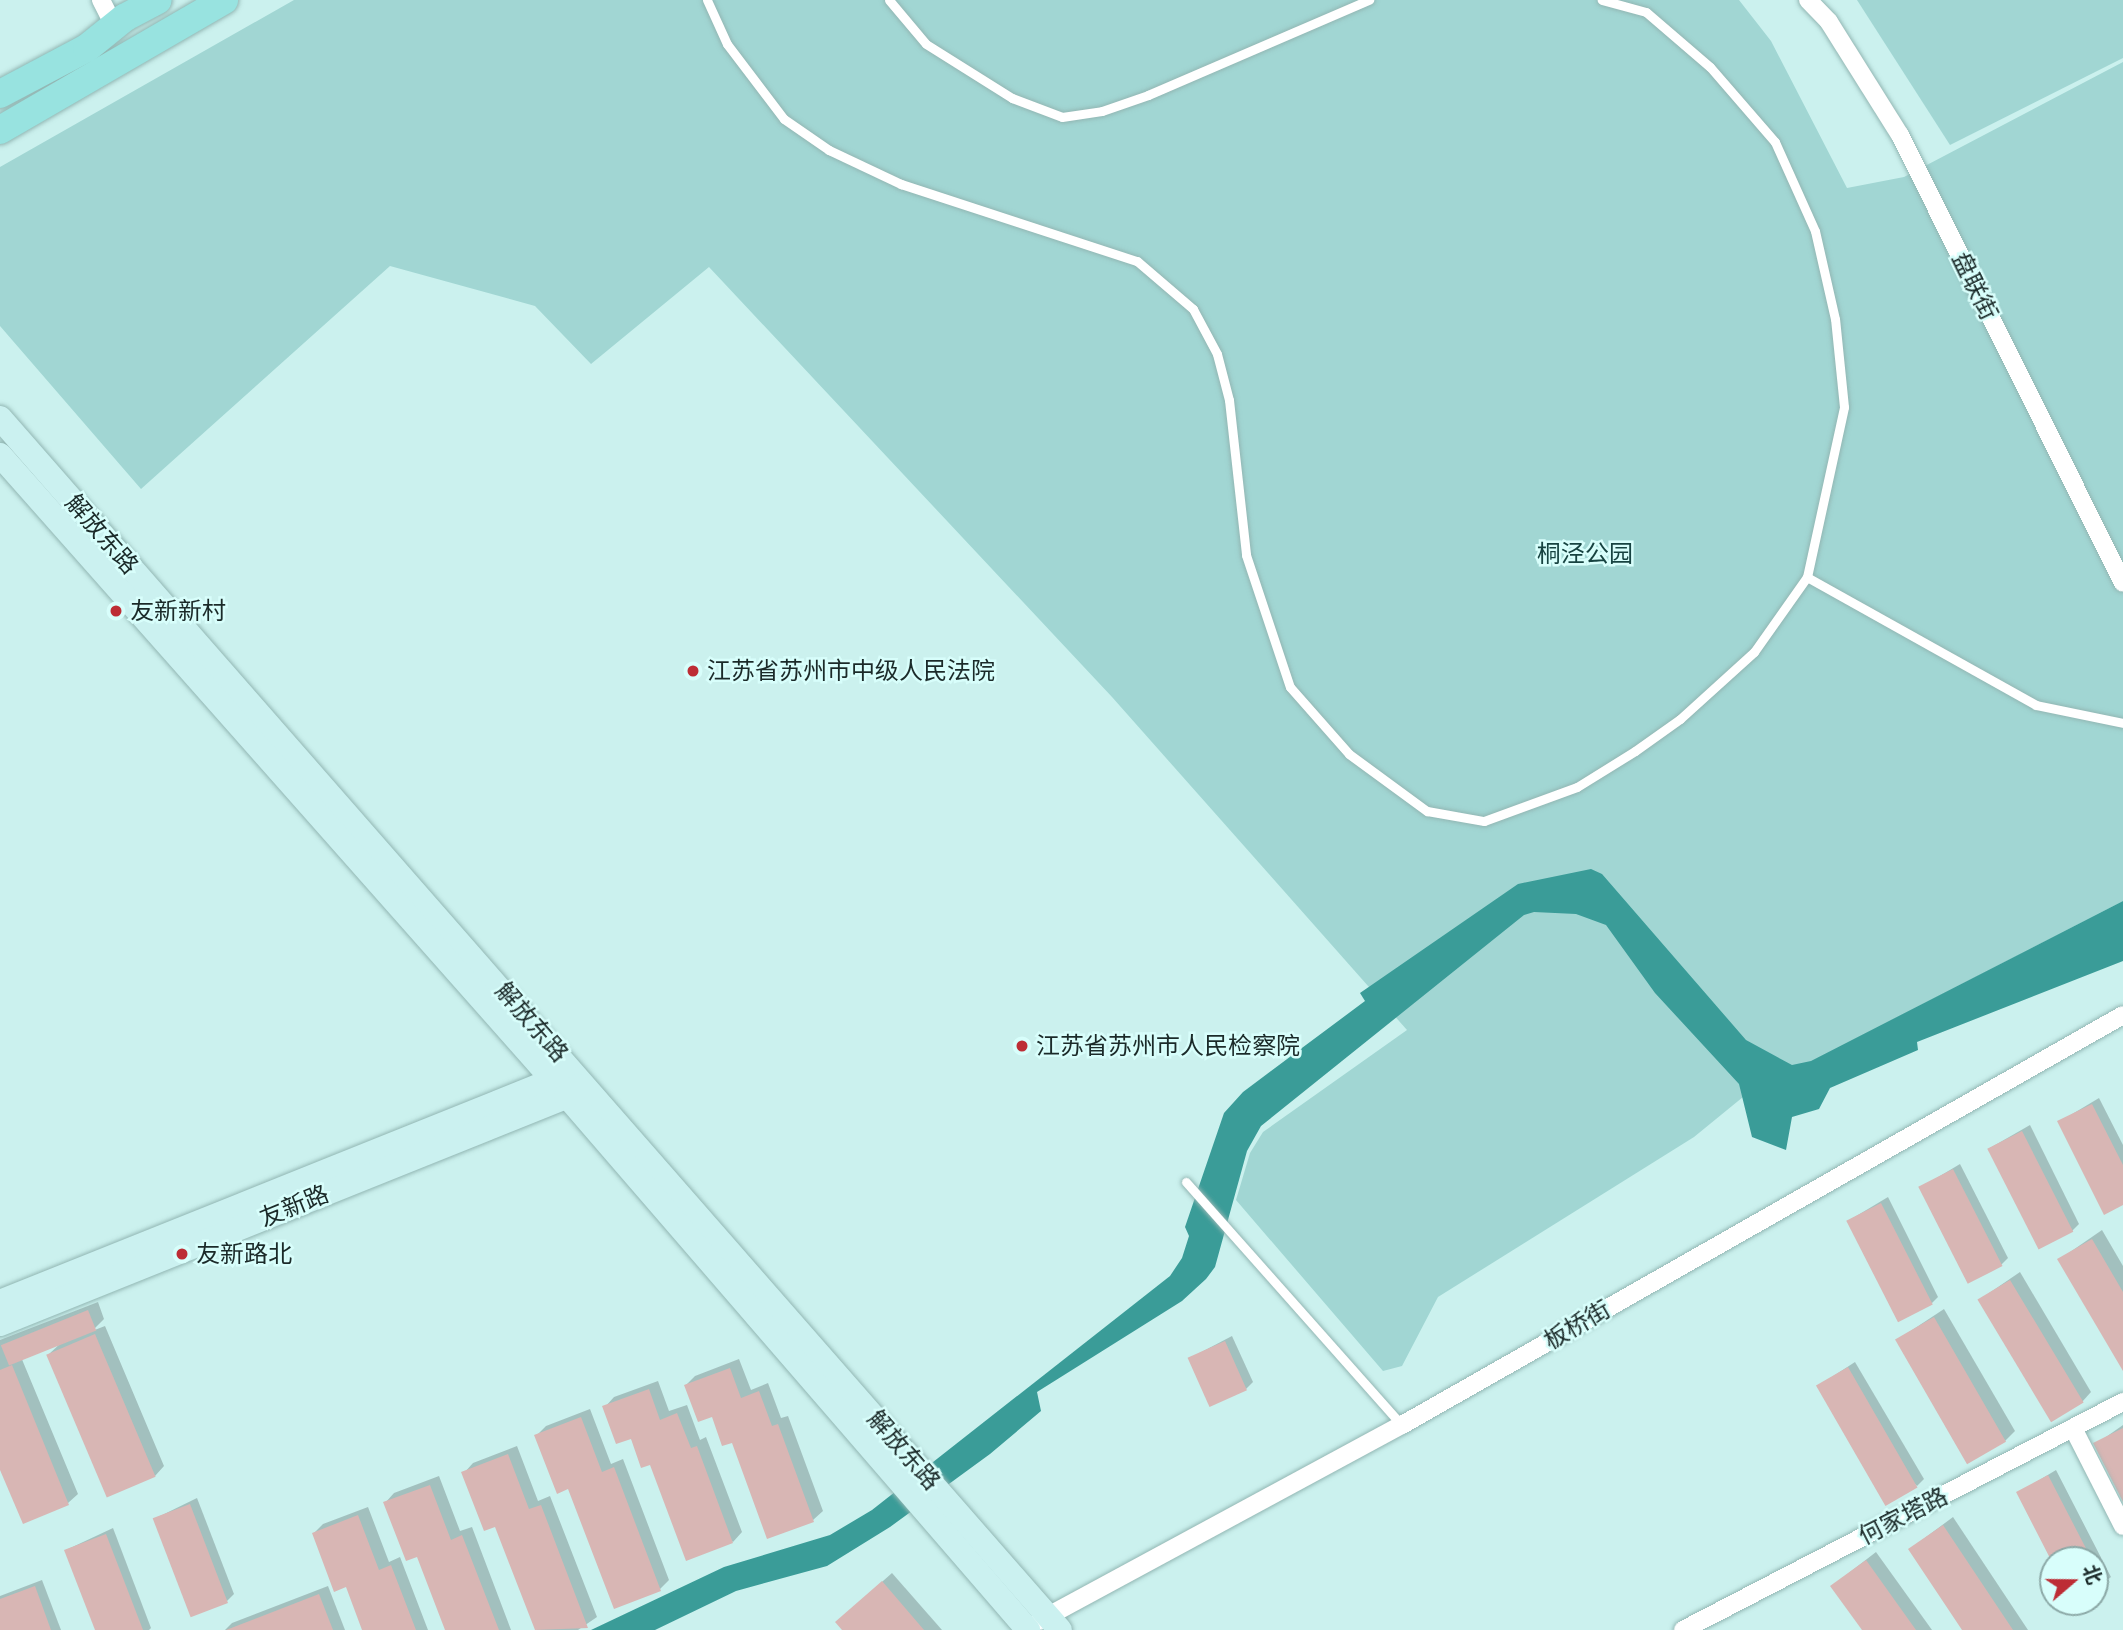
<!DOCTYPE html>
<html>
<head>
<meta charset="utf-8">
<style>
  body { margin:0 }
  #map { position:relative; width:2123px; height:1630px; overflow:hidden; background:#cbf1ee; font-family:Jost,"Noto Sans SC",sans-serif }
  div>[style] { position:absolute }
  .green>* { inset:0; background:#a1d6d3 }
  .water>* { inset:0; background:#3a9c98 }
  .shadow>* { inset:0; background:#0003 }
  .building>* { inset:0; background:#d8b6b4; transform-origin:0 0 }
  .roads { filter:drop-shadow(0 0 2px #92b6b3) drop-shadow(0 0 2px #92b6b3) }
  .service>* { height:9px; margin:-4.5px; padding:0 4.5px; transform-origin:4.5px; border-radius:4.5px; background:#fff }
  .minor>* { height:18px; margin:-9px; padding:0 9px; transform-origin:9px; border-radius:9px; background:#fff }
  .secondary>* { height:24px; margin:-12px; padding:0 12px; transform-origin:12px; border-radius:12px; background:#cbf1f0 }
  .primary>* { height:28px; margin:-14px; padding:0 14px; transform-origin:14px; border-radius:14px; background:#98e3e0 }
  .dots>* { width:19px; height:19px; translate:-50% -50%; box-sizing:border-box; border:4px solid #d8fefb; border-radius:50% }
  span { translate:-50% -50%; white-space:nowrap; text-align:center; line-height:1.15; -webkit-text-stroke:5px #d8fefb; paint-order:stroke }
  .street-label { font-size:24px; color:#1b2a29 }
  .park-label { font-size:24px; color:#174341 }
  .poi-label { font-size:24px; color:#1b2a29 }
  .left { translate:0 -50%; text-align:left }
  .north { position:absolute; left:2039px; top:1546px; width:70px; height:70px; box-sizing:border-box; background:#d8fefb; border:2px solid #8ca9a7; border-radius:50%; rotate:70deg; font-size:19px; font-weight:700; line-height:28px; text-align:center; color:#1b2a29 }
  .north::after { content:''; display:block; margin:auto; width:24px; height:32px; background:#bd2d35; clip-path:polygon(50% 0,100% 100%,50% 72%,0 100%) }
</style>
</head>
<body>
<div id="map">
  <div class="green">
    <i style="clip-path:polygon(294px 0,1739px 0,1771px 41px,1847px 188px,1904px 177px,2123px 62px,2123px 901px,1743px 1097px,1694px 1137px,1438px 1297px,1402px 1366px,1383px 1371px,1236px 1200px,1250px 1153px,1263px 1132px,1407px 1030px,1112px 697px,709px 267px,591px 364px,535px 306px,390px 266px,141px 489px,0 326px,0 167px)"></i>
    <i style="clip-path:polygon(1857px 0,2123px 0,2123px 58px,1950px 145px)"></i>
  </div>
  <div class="water">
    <i style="clip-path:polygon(1591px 869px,1602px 874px,1746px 1040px,1792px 1065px,1811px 1061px,2123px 901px,2123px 961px,1917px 1042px,1918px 1050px,1830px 1088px,1819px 1109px,1792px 1117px,1786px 1150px,1752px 1137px,1739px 1084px,1655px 993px,1606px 925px,1576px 914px,1534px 912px,1524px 915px,1261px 1126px,1247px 1151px,1215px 1267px,1206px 1279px,1182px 1301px,1037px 1392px,1041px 1411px,990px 1454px,890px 1527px,827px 1566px,736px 1591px,655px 1630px,591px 1630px,724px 1567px,830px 1535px,872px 1510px,1170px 1276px,1182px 1258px,1189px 1236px,1185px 1227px,1224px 1113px,1243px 1092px,1365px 1001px,1360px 993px,1518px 884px)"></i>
  </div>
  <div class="shadow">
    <i style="clip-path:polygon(2099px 1098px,2123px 1145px,2123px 1203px,2059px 1122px)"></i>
    <i style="clip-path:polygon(2030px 1125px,2079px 1224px,2072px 1231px,1990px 1148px)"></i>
    <i style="clip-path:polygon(1960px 1164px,2008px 1258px,2001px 1265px,1920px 1188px)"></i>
    <i style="clip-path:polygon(1888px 1197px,1938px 1297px,1931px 1304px,1848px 1221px)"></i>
    <i style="clip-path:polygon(2102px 1230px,2123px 1266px,2123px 1368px,2060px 1259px)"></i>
    <i style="clip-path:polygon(2020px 1272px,2091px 1392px,2082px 1402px,1979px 1300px)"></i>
    <i style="clip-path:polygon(98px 1302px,104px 1319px,92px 1331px,105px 1326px,164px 1466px,155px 1476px,48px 1355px,63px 1341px,21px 1357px,78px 1494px,68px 1503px,24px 1522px,0 1465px,0 1340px)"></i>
    <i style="clip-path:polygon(1944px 1309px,2015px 1431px,2005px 1441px,1897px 1340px)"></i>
    <i style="clip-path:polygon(1232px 1336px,1253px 1382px,1246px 1389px,1190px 1358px)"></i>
    <i style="clip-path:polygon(739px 1359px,751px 1390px,768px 1383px,781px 1418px,788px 1416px,823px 1511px,813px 1520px,768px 1537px,733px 1441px,686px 1385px,695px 1376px)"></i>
    <i style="clip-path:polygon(1855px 1362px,1924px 1479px,1917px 1486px,1818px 1386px)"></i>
    <i style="clip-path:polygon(658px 1381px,669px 1411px,687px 1405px,700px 1440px,706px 1437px,742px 1532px,733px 1542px,651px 1463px,605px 1407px,614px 1397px)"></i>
    <i style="clip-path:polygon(590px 1409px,611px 1464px,623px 1459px,669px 1580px,660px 1589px,569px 1487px,537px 1435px,546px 1426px)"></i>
    <i style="clip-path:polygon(2123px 1425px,2123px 1498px,2096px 1444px)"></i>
    <i style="clip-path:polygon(517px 1446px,538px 1501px,550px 1496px,597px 1617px,578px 1630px,537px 1630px,496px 1524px,464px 1473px,473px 1463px)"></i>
    <i style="clip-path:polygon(2056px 1470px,2111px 1577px,2095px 1589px,2095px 1560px,2053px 1560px,2018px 1493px)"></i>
    <i style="clip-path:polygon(439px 1476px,460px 1531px,472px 1527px,511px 1630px,447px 1630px,418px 1555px,385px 1503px,394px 1493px)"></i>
    <i style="clip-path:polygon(197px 1498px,234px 1594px,227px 1601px,154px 1519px)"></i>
    <i style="clip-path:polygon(368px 1507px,389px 1562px,400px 1557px,428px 1630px,364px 1630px,347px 1585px,314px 1533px,323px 1524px)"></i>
    <i style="clip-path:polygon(1953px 1517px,2028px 1630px,1964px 1630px,1910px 1549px)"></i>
    <i style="clip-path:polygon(113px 1528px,151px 1628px,149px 1630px,96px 1630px,66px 1550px)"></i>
    <i style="clip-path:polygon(1876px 1552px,1932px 1630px,1864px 1630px,1832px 1586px)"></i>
    <i style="clip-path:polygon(892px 1573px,942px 1630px,844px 1630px,847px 1613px)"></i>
    <i style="clip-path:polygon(42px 1580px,61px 1630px,0 1630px,0 1596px)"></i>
    <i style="clip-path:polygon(328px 1586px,345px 1630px,225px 1630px,232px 1623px)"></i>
  </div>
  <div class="building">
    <i style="clip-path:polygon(2092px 1104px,2123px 1165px,2123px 1205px,2104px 1215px,2057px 1121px)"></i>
    <i style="left:2022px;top:1131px;width:113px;height:39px;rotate:63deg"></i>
    <i style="left:1953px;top:1169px;width:109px;height:39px;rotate:63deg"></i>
    <i style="left:1881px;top:1203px;width:114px;height:39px;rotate:63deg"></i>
    <i style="clip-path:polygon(2092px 1239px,2123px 1292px,2123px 1371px,2057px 1259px)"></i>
    <i style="left:2010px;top:1280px;width:143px;height:38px;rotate:59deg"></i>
    <i style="left:88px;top:1310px;width:22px;height:94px;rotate:68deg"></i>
    <i style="left:1934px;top:1317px;width:144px;height:45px;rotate:60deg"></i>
    <i style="left:95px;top:1334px;width:155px;height:53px;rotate:67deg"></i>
    <i style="left:1225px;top:1341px;width:54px;height:41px;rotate:66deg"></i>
    <i style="clip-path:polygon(12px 1365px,69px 1505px,23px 1524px,0 1470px,0 1370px)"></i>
    <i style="left:1848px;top:1367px;width:139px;height:37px;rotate:60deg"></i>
    <i style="clip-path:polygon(730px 1368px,741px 1398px,759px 1391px,772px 1426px,778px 1424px,814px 1522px,767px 1539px,732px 1443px,722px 1446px,712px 1417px,698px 1422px,684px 1385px)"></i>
    <i style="clip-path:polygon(649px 1389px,660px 1420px,677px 1413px,691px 1448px,697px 1446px,733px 1543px,686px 1561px,650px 1465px,641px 1468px,631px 1439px,616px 1444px,602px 1406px)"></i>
    <i style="clip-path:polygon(581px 1417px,602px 1472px,614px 1467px,661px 1591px,614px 1609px,568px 1489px,557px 1494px,534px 1435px)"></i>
    <i style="clip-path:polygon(2123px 1428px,2123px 1502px,2093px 1443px)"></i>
    <i style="clip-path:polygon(508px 1454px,529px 1509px,541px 1505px,588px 1628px,535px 1630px,495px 1527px,484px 1531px,461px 1472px)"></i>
    <i style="clip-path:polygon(2048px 1475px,2092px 1560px,2053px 1560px,2053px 1564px,2016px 1492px)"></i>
    <i style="clip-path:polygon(430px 1485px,451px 1540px,462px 1535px,499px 1630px,445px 1630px,417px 1557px,406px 1561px,383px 1502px)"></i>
    <i style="left:190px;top:1504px;width:106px;height:40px;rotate:69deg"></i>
    <i style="clip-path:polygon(358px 1515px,379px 1570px,391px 1565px,416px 1630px,362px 1630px,346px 1587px,334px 1592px,312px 1533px)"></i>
    <i style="clip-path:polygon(1943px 1525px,2013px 1630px,1962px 1630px,1908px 1549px)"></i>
    <i style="clip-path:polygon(106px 1534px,143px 1630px,95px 1630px,64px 1550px)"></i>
    <i style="clip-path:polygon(1866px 1560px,1916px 1630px,1862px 1630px,1830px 1586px)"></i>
    <i style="clip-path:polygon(2095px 1565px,2106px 1585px,2095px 1591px)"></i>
    <i style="clip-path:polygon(882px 1581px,924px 1630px,842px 1630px,835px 1622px)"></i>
    <i style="clip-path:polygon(35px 1586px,51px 1630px,0 1630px,0 1599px)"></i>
    <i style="clip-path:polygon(319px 1594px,333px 1630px,226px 1630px)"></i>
  </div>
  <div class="roads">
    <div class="service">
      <i style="left:707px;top:0;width:48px;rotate:65.6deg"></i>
      <i style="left:727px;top:44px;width:94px;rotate:52.8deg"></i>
      <i style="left:784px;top:119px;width:55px;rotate:34.6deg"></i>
      <i style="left:829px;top:150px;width:80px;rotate:25.3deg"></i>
      <i style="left:901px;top:184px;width:248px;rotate:18.1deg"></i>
      <i style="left:1137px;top:261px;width:74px;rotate:40.6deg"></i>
      <i style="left:1193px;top:309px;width:51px;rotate:61.9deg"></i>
      <i style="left:1217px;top:354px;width:48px;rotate:75.4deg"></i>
      <i style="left:1229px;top:400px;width:156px;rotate:83.7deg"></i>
      <i style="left:1246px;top:555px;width:139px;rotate:71.6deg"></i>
      <i style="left:1290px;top:687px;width:89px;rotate:48.6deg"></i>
      <i style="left:1349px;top:754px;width:97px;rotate:36.2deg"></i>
      <i style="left:1427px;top:811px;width:58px;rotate:10deg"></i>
      <i style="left:1484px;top:821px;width:99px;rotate:-20.1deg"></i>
      <i style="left:1577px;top:787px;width:68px;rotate:-31.8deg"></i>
      <i style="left:1635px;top:751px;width:55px;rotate:-35.4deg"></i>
      <i style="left:1680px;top:719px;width:100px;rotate:-42.2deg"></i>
      <i style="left:1754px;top:652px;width:92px;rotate:-54.8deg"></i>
      <i style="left:1807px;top:577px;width:174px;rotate:-77.7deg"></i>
      <i style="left:1844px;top:407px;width:88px;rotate:-95.8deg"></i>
      <i style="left:1835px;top:319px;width:90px;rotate:-102.8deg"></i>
      <i style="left:1815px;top:231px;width:98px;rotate:-114.2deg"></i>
      <i style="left:1775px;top:142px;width:99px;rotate:-130.9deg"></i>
      <i style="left:1710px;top:67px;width:84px;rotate:-139.3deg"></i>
      <i style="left:1646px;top:12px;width:46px;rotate:-164.7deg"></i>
      <i style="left:889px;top:0;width:57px;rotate:49.9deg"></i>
      <i style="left:926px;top:44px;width:102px;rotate:32.1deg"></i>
      <i style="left:1012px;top:98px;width:53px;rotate:20.8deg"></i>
      <i style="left:1062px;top:117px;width:40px;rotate:-8.5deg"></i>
      <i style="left:1102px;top:111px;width:49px;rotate:-19.2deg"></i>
      <i style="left:1148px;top:95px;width:241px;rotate:-23.3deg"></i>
      <i style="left:1807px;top:577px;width:262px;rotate:29.2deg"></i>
      <i style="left:2036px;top:705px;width:89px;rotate:11.7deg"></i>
      <i style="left:1186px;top:1182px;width:325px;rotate:48.4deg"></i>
    </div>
    <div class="minor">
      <i style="left:101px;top:0;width:29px;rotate:63deg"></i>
      <i style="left:1808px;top:0;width:30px;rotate:46deg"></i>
      <i style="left:1829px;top:22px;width:133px;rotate:57.9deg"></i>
      <i style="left:1900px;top:135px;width:500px;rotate:63.54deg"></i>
      <i style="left:2073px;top:1428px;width:110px;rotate:63deg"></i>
      <i style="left:1039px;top:1621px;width:413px;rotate:-28.4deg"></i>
      <i style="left:1402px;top:1425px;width:829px;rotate:-29.62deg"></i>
      <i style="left:1683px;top:1630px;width:496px;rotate:-27.4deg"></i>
    </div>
    <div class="secondary">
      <i style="left:0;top:418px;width:1610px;rotate:48.83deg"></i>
      <i style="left:0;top:455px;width:835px;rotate:48.5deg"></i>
      <i style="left:553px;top:1080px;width:727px;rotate:49.18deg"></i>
      <i style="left:0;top:1302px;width:596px;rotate:-21.87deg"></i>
      <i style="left:553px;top:1080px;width:15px;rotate:-42deg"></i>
      <i style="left:0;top:1324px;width:610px;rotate:-21.85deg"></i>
      <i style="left:566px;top:1097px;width:16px;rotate:-43deg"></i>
    </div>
    <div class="primary">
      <i style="left:0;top:94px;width:98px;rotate:-27.9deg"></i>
      <i style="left:87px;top:48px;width:48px;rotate:-39deg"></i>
      <i style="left:124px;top:18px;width:38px;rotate:-28deg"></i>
      <i style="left:0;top:130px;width:259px;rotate:-30.1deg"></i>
    </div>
  </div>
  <div class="dots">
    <i style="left:116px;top:611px;background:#bd2d35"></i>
    <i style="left:693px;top:671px;background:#bd2d35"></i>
    <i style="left:1022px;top:1046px;background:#bd2d35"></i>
    <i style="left:182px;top:1254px;background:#bd2d35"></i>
  </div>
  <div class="street-label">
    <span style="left:1975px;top:286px;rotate:64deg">盘联街</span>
    <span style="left:102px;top:534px;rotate:49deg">解放东路</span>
    <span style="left:532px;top:1022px;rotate:49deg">解放东路</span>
    <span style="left:294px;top:1206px;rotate:-22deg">友新路</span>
    <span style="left:1577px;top:1325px;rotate:-30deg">板桥街</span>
    <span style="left:904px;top:1450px;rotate:49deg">解放东路</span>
    <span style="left:1903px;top:1516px;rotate:-27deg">何家塔路</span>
  </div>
  <div class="park-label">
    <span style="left:1585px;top:554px">桐泾公园</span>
  </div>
  <div class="poi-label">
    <span class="left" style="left:130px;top:611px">友新新村</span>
    <span class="left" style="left:707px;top:671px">江苏省苏州市中级人民法院</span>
    <span class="left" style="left:1036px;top:1046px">江苏省苏州市人民检察院</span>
    <span class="left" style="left:196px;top:1254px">友新路北</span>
  </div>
  <div class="north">北</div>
</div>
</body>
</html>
